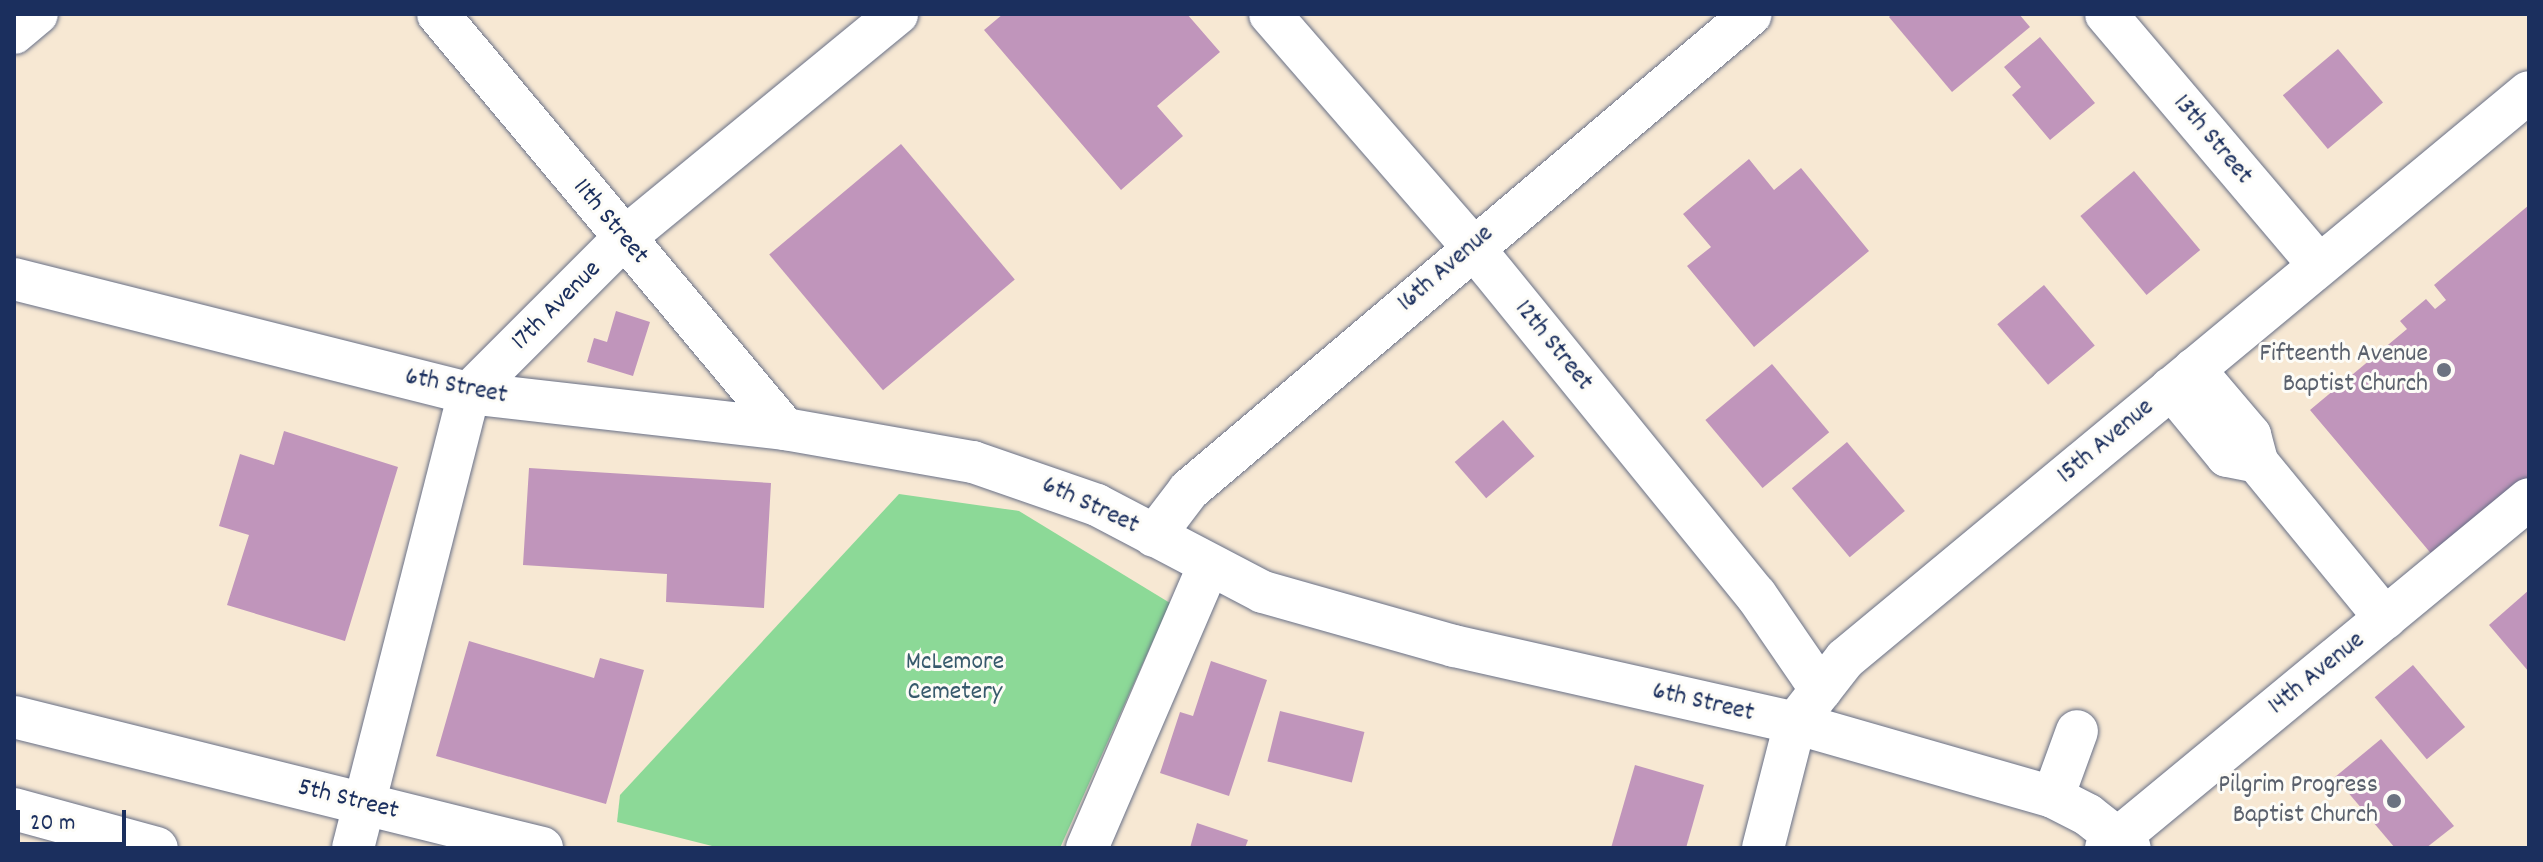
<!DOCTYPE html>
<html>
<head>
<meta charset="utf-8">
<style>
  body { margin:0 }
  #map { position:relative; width:2543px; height:862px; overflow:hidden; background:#f7e8d3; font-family:Dekko,sans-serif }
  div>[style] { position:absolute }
  .green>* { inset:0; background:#8cd997 }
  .building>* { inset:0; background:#c095bb; transform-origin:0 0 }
  .roads { filter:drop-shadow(0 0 2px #687087) drop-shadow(0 0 2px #687087) }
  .minor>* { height:42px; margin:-21px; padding:0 21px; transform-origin:21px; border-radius:21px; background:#fff }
  .dots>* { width:22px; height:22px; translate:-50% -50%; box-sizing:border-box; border:4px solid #fdfcf7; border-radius:50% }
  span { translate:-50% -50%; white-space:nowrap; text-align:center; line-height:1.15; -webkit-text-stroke:6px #fdfcf7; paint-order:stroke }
  .street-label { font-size:26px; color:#1b2f5e }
  .worship-label { font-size:26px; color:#5b616d }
  .right { translate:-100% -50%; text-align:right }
  .park-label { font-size:26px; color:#375a6c }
  .frame { position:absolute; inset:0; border:16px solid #1b2f5e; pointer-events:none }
  .scale { position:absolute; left:16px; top:810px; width:110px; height:36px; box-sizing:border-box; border:4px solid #1b2f5e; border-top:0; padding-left:10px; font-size:24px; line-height:28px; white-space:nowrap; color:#1b2f5e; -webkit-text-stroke:6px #fdfcf7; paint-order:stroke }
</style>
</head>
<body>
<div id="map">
  <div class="green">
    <i style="clip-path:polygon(899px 494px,1019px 511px,1170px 603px,1060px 848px,720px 848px,617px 822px,620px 795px)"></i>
  </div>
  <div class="building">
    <i style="clip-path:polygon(1003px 14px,1187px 14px,1220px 52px,1157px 106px,1183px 136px,1121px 190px,984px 30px)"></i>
    <i style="clip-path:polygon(1892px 14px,2019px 14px,2030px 27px,1952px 92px,1889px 17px)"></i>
    <i style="clip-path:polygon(2040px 37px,2095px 103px,2050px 140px,2012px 95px,2021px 87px,2004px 67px)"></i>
    <i style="left:2338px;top:49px;width:70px;height:72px;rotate:50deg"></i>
    <i style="left:901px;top:144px;width:177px;height:172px;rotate:50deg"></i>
    <i style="clip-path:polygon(1749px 159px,1774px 190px,1801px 168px,1869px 251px,1754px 347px,1687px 266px,1711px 247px,1683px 214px)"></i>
    <i style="left:2134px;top:171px;width:103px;height:70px;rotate:50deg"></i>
    <i style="clip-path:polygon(2529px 205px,2529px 477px,2434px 557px,2310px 410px,2407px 329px,2400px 321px,2426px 299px,2435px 309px,2446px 300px,2434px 285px)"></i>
    <i style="left:2044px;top:285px;width:79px;height:61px;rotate:50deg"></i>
    <i style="clip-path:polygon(616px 311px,650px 322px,633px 376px,587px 362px,594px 338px,607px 342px)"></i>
    <i style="left:1772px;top:364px;width:89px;height:87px;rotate:50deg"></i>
    <i style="left:1503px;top:420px;width:48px;height:64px;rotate:49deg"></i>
    <i style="clip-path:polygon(284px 431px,398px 467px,345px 641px,227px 605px,249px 535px,219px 526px,240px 454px,274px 465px)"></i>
    <i style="left:1847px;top:442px;width:90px;height:72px;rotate:50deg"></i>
    <i style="clip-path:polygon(529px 468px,771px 483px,764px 608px,666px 602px,667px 574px,523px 565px)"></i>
    <i style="clip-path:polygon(2529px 590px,2529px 672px,2489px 625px)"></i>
    <i style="clip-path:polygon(469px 641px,594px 678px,600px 658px,644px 670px,606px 804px,436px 756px)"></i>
    <i style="clip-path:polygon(1211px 661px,1267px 680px,1229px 796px,1160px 773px,1180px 712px,1193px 716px)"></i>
    <i style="left:2413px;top:665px;width:81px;height:50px;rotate:50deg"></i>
    <i style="left:1280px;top:711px;width:87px;height:52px;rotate:14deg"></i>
    <i style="clip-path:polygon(2381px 739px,2454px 826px,2426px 848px,2395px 848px,2335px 777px)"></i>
    <i style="clip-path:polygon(1635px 765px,1704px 785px,1686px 848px,1611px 848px)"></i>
    <i style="clip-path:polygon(1197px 823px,1248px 840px,1245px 848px,1190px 848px)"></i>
  </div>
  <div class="roads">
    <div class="minor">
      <i style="left:438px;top:14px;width:541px;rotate:50.1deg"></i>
      <i style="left:1270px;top:14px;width:308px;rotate:49deg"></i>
      <i style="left:1472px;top:246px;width:450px;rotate:50.9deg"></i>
      <i style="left:1756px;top:595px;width:115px;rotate:55.6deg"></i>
      <i style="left:2106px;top:14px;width:329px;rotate:49.7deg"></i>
      <i style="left:14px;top:33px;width:30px;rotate:-40deg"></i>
      <i style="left:14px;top:279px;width:469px;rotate:14.1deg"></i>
      <i style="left:469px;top:393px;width:318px;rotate:6.5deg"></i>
      <i style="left:785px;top:429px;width:191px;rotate:10deg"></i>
      <i style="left:973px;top:462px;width:131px;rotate:19.1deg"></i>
      <i style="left:1097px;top:505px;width:187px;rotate:27.7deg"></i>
      <i style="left:1263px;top:592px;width:198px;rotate:15.8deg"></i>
      <i style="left:1454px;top:646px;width:350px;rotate:12.7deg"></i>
      <i style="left:1795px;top:723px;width:268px;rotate:16deg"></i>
      <i style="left:2053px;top:797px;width:39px;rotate:27deg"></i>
      <i style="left:2088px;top:815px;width:53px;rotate:38.2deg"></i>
      <i style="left:2194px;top:369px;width:87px;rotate:49.7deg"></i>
      <i style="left:2250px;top:435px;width:28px;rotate:75deg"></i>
      <i style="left:2257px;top:462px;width:202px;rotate:50.6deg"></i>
      <i style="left:2171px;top:388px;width:88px;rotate:50.5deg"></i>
      <i style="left:2227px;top:456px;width:31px;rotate:11deg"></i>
      <i style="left:1154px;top:536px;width:58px;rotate:-52.7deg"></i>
      <i style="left:1189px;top:490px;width:736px;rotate:-40.26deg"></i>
      <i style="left:14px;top:717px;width:544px;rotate:13.93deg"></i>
      <i style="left:2053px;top:797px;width:70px;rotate:-70deg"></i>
      <i style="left:14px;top:809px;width:148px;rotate:15.3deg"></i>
      <i style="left:353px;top:848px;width:470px;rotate:-75.7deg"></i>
      <i style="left:469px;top:393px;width:218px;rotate:-45deg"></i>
      <i style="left:623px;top:239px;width:355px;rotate:-39.4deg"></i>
      <i style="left:1087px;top:848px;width:306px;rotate:-66.7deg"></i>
      <i style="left:1763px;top:848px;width:129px;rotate:-75.6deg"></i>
      <i style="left:1795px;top:723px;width:81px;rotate:-52deg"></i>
      <i style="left:1845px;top:659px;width:888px;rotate:-39.66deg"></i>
      <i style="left:2106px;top:848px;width:548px;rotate:-39.52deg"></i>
    </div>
  </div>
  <div class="dots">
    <i style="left:2444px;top:370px;background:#6b7280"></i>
    <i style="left:2394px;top:801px;background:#6b7280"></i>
  </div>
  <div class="street-label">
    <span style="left:2212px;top:140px;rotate:50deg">13th Street</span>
    <span style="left:610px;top:222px;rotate:50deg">11th Street</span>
    <span style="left:1446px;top:269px;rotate:-41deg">16th Avenue</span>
    <span style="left:557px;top:306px;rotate:-45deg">17th Avenue</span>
    <span style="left:1553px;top:346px;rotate:51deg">12th Street</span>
    <span style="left:456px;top:387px;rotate:11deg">6th Street</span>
    <span style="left:2106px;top:442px;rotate:-40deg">15th Avenue</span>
    <span style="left:1090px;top:506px;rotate:25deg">6th Street</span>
    <span style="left:2317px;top:674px;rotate:-39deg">14th Avenue</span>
    <span style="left:1703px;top:703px;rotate:13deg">6th Street</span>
    <span style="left:348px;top:800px;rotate:14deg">5th Street</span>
  </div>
  <div class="worship-label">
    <span class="right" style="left:2428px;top:370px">Fifteenth Avenue<br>Baptist Church</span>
    <span class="right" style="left:2378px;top:801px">Pilgrim Progress<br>Baptist Church</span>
  </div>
  <div class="park-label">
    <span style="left:955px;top:678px">McLemore<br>Cemetery</span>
  </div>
  <div class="frame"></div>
  <div class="scale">20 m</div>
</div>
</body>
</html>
